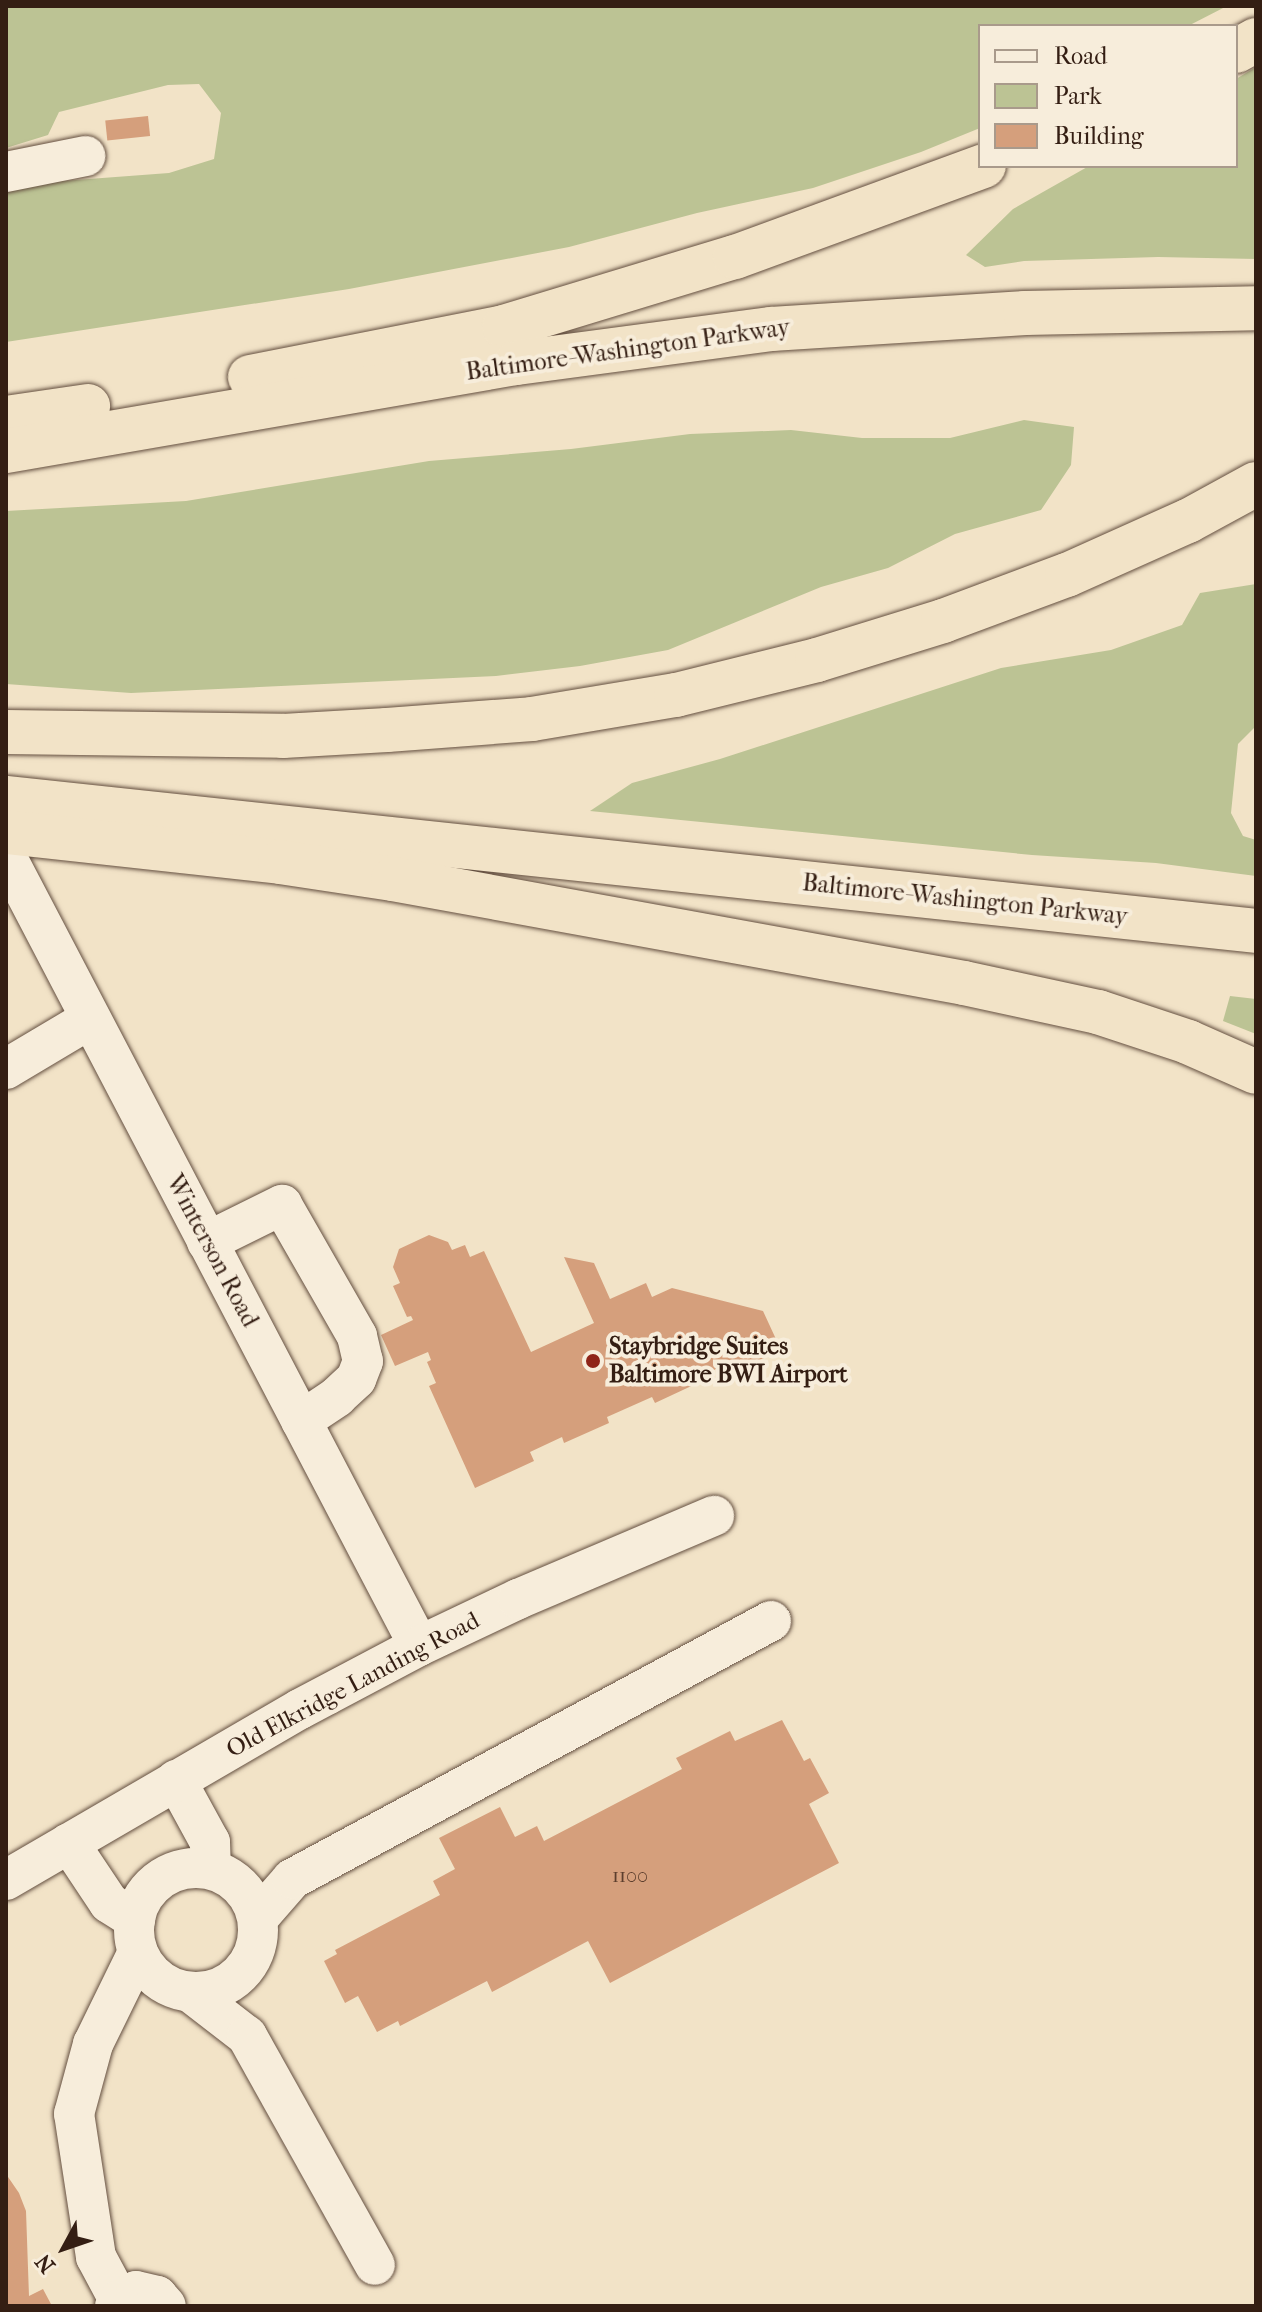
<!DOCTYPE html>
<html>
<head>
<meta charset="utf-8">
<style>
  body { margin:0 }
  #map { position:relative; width:1262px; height:2312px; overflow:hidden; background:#f2e3c7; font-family:"IM FELL French Canon",serif }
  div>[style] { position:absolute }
  .green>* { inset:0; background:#bcc394 }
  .building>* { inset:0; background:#d59f7c; transform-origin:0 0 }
  .roads { filter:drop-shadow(0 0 2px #644f40) drop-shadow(0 0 2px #644f40) }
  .minor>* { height:40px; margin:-20px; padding:0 20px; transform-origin:20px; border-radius:20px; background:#f7eddb }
  .minor>.ring { margin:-20px; padding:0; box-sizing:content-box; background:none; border:40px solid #f7eddb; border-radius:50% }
  .highway>* { height:44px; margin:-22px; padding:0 22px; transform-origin:22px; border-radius:22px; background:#f2e3c7 }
  .dots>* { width:22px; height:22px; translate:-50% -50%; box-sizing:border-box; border:4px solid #f7eddb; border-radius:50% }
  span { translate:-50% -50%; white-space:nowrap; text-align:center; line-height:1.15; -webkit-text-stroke:8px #f7eddb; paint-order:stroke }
  .number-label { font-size:20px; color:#5c3e2d }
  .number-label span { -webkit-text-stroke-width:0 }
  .street-label { font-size:24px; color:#341e13 }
  .poi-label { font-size:24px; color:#341e13; font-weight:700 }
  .left { translate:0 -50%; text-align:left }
  .frame { position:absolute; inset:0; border:8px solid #341e13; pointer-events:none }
  .legend { position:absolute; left:978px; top:24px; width:260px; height:144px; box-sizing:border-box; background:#f7eddb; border:2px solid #a99a8b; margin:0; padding:10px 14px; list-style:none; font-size:24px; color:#341e13 }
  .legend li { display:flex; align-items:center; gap:16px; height:40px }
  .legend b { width:40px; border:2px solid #a99a8b }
  .north { position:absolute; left:24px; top:2208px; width:80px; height:80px; -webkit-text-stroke:6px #f7eddb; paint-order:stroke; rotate:230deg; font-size:22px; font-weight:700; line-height:32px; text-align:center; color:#341e13 }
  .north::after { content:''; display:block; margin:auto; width:28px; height:36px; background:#341e13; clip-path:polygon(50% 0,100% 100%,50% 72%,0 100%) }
</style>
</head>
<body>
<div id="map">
  <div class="green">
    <i style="clip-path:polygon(6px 6px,1227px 6px,1188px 26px,980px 26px,980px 128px,921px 152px,813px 188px,697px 213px,569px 247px,349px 289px,6px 342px,6px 189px,49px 182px,169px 173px,214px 159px,221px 113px,199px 84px,168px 85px,59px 112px,48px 135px,6px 148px)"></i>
    <i style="clip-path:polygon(1256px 67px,1256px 259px,1158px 257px,1024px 261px,985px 267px,966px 255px,1013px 209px,1089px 166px,1236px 166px,1236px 79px)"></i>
    <i style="clip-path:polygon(1024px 420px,1074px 427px,1071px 465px,1041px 510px,955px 534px,888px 568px,821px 587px,668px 650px,580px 666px,496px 676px,131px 693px,6px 684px,6px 511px,186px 501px,429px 461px,571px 449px,690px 434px,791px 430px,862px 438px,950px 438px)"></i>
    <i style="clip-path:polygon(1256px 584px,1256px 726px,1238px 744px,1231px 813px,1243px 836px,1256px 840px,1256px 876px,1156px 863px,1032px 855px,590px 811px,632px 783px,720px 759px,1001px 668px,1111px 650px,1182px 625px,1200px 593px)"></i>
    <i style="clip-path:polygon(1230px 996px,1256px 999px,1256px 1034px,1223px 1021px)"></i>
  </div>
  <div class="building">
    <i style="left:148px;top:116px;width:20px;height:43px;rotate:84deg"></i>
    <i style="clip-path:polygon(429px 1235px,448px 1242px,452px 1250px,465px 1245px,470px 1257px,484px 1251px,531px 1352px,594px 1323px,564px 1257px,594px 1263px,610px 1299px,646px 1283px,652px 1297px,672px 1288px,763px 1311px,781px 1350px,734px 1372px,730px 1363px,698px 1377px,700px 1382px,655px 1403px,652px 1397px,607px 1417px,609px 1423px,564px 1443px,562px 1437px,530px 1452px,534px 1461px,475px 1488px,429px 1386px,436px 1383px,427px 1362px,431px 1360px,428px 1352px,395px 1366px,381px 1335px,413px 1320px,411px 1316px,407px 1317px,393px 1286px,400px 1283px,393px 1267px,399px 1249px)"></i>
    <i style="clip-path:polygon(782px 1720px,804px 1761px,810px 1758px,829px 1793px,809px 1804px,839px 1863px,610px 1983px,588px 1941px,492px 1992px,487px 1981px,400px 2026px,398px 2021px,377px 2032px,358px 1996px,345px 2003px,324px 1961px,337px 1954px,335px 1950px,440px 1895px,433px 1881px,455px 1869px,439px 1838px,500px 1807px,515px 1837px,537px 1826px,544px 1841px,682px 1769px,676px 1758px,730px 1731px,735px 1741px)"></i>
    <i style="clip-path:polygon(6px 2174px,19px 2193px,26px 2211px,29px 2296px,43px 2289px,52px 2306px,6px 2306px)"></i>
  </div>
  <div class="roads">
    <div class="minor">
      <i style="left:6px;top:172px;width:81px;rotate:-11.4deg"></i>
      <i style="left:6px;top:856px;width:891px;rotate:62.4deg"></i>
      <i style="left:6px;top:1069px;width:98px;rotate:-30.8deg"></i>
      <i style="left:207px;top:1242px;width:84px;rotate:-26.3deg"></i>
      <i style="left:282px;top:1205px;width:151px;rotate:60.2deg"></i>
      <i style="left:357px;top:1336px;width:26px;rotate:77deg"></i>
      <i style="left:363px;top:1361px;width:19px;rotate:111deg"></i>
      <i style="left:356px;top:1379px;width:26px;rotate:137deg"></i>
      <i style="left:337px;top:1397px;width:43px;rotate:146.3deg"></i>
      <i style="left:176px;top:1780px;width:71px;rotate:61.3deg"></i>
      <i style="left:210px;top:1842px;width:27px;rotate:88deg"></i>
      <i style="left:69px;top:1843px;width:72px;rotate:56.3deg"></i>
      <i style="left:109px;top:1903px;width:31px;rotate:32deg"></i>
      <i class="ring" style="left:134px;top:1868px;width:84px;height:84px"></i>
      <i style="left:6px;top:1880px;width:340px;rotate:-30.2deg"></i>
      <i style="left:300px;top:1709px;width:135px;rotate:-27.9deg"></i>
      <i style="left:419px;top:1646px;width:110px;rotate:-25.4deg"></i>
      <i style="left:518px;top:1599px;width:213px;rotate:-23deg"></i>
      <i style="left:258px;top:1918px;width:52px;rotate:-48.9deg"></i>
      <i style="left:292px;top:1879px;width:544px;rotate:-28.31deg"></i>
      <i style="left:190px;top:1992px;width:72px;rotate:37.7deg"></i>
      <i style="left:247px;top:2036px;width:262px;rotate:60.8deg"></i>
      <i style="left:119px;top:2300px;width:49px;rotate:-118.1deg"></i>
      <i style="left:96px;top:2257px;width:145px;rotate:-98.7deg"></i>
      <i style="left:74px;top:2114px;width:73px;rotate:-74.8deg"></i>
      <i style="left:93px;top:2044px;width:102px;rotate:-63.9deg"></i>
      <i style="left:115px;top:2306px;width:7px;rotate:-56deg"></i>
      <i style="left:119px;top:2300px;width:19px;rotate:-28deg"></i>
      <i style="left:136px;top:2291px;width:22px;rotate:13deg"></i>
      <i style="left:157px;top:2296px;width:13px;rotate:48deg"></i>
    </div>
    <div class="highway">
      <i style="left:1236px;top:51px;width:23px;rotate:-29deg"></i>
      <i style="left:250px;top:377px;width:259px;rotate:-11.1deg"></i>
      <i style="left:504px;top:327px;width:241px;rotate:-16.9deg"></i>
      <i style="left:735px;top:257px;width:265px;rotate:-20.1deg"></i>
      <i style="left:6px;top:418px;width:83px;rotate:-8.3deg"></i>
      <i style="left:6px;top:451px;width:518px;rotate:-9.79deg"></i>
      <i style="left:516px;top:363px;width:257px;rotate:-7.6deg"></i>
      <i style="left:771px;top:329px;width:255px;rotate:-3.6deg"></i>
      <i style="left:1025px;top:313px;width:231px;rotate:-1.2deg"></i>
      <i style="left:6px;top:732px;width:277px;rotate:0.8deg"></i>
      <i style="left:283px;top:736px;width:104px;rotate:-3.3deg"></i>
      <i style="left:387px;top:730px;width:145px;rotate:-4.3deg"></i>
      <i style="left:532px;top:719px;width:146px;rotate:-9.5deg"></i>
      <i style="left:676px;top:695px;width:145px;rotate:-13.9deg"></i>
      <i style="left:817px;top:660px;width:132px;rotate:-17.2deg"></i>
      <i style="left:943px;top:621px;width:132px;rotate:-20.4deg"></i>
      <i style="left:1067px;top:575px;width:133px;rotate:-24.1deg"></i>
      <i style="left:1188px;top:521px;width:77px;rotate:-28.6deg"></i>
      <i style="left:6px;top:798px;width:1257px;rotate:6.07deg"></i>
      <i style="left:6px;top:832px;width:276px;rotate:6.2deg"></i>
      <i style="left:280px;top:862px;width:114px;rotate:8.6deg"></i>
      <i style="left:393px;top:879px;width:580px;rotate:10.32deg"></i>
      <i style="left:964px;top:983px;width:137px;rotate:12.2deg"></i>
      <i style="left:1098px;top:1012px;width:95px;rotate:18.4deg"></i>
      <i style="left:1188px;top:1042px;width:74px;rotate:23.8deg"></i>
    </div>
  </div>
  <div class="dots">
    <i style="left:593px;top:1361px;background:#8f2418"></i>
  </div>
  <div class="number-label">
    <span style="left:630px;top:1875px">1100</span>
  </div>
  <div class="street-label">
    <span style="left:628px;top:350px;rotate:-8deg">Baltimore-Washington Parkway</span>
    <span style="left:965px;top:900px;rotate:6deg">Baltimore-Washington Parkway</span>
    <span style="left:212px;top:1251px;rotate:62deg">Winterson Road</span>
    <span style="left:353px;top:1685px;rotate:-28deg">Old Elkridge Landing Road</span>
  </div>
  <div class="poi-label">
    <span class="left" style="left:609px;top:1361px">Staybridge Suites<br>Baltimore BWI Airport</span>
  </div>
  <div class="frame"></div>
  <ul class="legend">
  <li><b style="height:10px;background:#f7eddb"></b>Road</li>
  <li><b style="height:22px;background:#bcc394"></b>Park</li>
  <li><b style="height:22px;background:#d59f7c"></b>Building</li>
  </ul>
  <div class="north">N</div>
</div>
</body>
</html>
